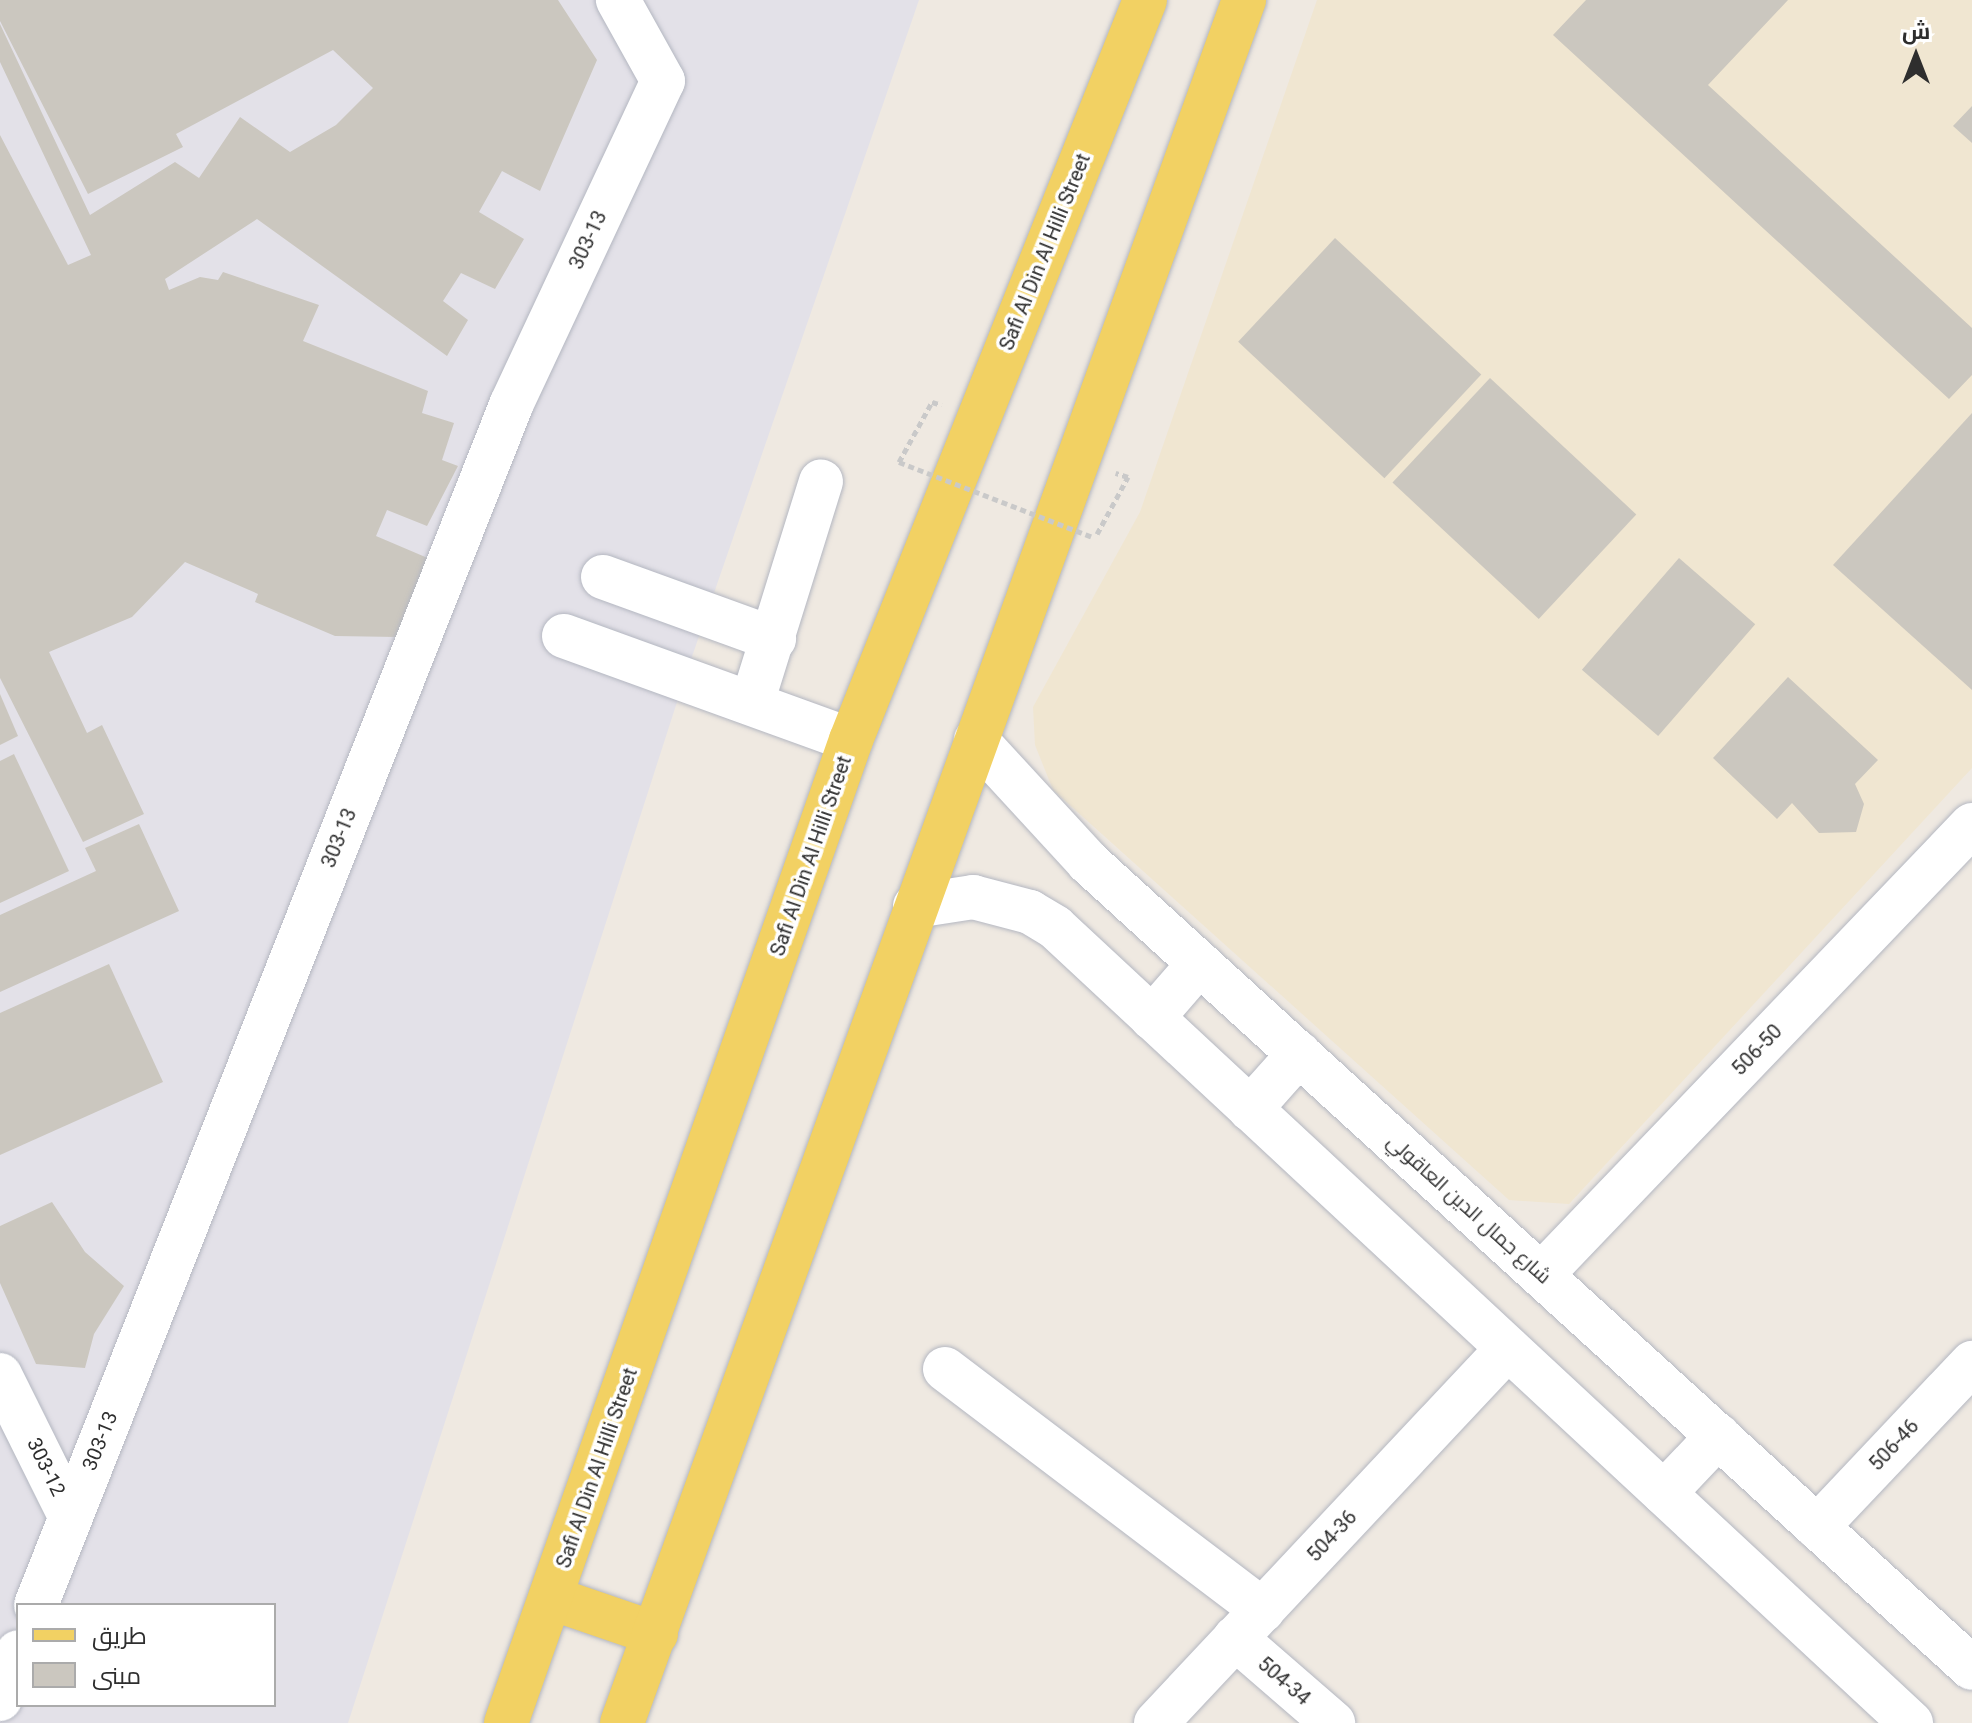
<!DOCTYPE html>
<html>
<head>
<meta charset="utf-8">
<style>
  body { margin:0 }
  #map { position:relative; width:1972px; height:1723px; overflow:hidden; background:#efe9e1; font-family:Roboto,Cairo,sans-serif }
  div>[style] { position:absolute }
  .industrial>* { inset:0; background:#e3e1e8 }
  .education>* { inset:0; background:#f0e6d1 }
  .building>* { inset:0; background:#cbc7bf; transform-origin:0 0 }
  .path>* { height:5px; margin-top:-2.5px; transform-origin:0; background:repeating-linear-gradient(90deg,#c9c9c9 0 6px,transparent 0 10px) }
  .roads { filter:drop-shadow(0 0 2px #b4b7c1) drop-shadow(0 0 2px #b4b7c1) }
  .minor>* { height:44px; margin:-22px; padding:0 22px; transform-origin:22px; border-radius:22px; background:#fff }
  .major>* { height:44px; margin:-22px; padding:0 22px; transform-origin:22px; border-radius:22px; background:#f2d163 }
  .path-bridge>* { height:5px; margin-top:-2.5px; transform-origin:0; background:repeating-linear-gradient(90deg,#c9c9c9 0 6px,transparent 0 10px) }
  span { translate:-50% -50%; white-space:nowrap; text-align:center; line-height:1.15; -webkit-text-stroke:7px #fff; paint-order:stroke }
  .street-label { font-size:20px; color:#2e2e2e }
  .legend { position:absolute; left:16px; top:1603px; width:260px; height:104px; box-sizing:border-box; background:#fff; border:2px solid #ababab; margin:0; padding:10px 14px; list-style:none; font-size:24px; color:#2e2e2e }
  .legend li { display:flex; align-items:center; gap:16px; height:40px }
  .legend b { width:40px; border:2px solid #ababab }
  .north { position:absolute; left:1876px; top:16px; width:80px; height:80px; -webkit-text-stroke:6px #fff; paint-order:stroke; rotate:0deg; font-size:22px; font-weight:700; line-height:32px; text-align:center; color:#2e2e2e }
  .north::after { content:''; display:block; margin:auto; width:28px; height:36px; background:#2e2e2e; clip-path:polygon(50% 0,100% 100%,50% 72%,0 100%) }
</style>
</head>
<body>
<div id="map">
  <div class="industrial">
    <i style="clip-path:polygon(evenodd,0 0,919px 0,687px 671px,348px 1723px,0 1723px,0 0,18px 1605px,274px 1605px,274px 1705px,18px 1705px,18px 1605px)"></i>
  </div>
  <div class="education">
    <i style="clip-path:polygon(1317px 0,1972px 0,1972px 768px,1569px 1204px,1509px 1200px,1053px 790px,1035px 745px,1033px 707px,1140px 512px)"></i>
  </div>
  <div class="building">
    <i style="clip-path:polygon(0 0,558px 0,597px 60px,540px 191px,502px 171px,479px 212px,524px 239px,495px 289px,461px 273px,443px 301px,468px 320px,447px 356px,257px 219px,165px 279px,169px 290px,200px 277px,218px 280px,223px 272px,319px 305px,303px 341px,428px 391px,422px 413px,454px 423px,442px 460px,458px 466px,427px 526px,387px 510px,376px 536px,430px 559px,397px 637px,335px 636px,255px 602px,258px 594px,185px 562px,132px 617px,49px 652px,87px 733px,102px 725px,144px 814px,83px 842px,0 678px,0 135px,68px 265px,91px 255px,0 62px,0 24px,90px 215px,175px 162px,199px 178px,240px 117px,290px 152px,336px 125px,373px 88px,333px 50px,176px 134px,183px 147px,88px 194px,0 21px)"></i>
    <i style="clip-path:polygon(1586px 0,1788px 0,1708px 85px,1972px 328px,1972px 375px,1949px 399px,1553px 35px)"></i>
    <i style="clip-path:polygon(1972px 106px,1972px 143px,1953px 126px)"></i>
    <i style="left:1335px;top:238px;width:200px;height:142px;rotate:43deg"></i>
    <i style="left:1490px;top:378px;width:200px;height:143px;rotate:43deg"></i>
    <i style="clip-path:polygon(1972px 413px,1972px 690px,1833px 565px)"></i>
    <i style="left:1679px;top:558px;width:101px;height:148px;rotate:41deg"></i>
    <i style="clip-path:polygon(1788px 677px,1878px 760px,1855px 784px,1864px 804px,1856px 832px,1819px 833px,1792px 803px,1777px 819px,1713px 758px)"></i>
    <i style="clip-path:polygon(0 694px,18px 736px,0 745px)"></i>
    <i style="clip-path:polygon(14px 754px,69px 871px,0 903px,0 761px)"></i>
    <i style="clip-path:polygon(139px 824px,179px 911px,0 992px,0 915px,96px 871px,85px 848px)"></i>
    <i style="clip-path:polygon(109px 964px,163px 1082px,0 1155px,0 1013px)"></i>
    <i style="clip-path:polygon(52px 1202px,85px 1252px,124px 1286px,94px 1334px,85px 1368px,36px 1364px,0 1283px,0 1226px)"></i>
  </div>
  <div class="path">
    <i style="left:899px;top:462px;width:68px;rotate:-61.2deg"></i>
    <i style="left:932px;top:402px;width:10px;rotate:17deg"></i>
    <i style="left:1097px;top:534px;width:65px;rotate:-61.5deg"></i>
    <i style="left:1128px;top:477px;width:13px;rotate:-162deg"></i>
  </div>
  <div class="roads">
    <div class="minor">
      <i style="left:603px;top:577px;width:182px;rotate:19.9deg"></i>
      <i style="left:564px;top:636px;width:305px;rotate:19.9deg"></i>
      <i style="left:752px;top:703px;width:232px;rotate:-72.7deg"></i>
      <i style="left:976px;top:740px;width:166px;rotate:47.4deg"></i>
      <i style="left:1088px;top:862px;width:1196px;rotate:42.36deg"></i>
      <i style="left:915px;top:906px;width:59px;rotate:-8.8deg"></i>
      <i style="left:973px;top:897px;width:59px;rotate:14.7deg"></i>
      <i style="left:1030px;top:912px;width:29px;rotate:31deg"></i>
      <i style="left:1055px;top:927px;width:1169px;rotate:42.92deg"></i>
      <i style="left:1152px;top:1018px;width:72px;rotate:-49deg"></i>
      <i style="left:1250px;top:1109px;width:74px;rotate:-48.3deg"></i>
      <i style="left:1541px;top:1275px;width:623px;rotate:-46.24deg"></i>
      <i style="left:945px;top:1369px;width:399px;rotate:37.2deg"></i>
      <i style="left:0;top:1375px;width:157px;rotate:63.6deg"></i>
      <i style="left:1664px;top:1493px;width:79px;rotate:-46.5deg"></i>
      <i style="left:1817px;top:1527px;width:226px;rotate:-46.6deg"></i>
      <i style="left:36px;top:1605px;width:1291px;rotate:-68.4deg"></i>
      <i style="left:511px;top:405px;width:358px;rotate:-64.9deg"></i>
      <i style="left:663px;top:81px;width:93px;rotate:-119.1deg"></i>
      <i style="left:1235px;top:1638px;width:130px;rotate:40.9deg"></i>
      <i style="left:0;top:1699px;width:50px;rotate:-69deg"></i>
      <i style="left:1156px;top:1723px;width:514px;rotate:-46.81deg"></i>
    </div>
    <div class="major">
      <i style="left:551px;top:1598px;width:111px;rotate:18.9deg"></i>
      <i style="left:506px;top:1723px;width:1042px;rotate:-70.66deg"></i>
      <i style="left:851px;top:740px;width:796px;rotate:-68.33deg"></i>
      <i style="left:622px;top:1723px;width:1832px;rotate:-70.15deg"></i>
    </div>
  </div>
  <div class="path-bridge">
    <i style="left:899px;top:462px;width:210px;rotate:21.2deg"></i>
  </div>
  <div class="street-label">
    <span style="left:588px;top:240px;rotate:-65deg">303-13</span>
    <span style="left:1045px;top:252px;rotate:-68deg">Safi Al Din Al Hilli Street</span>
    <span style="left:339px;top:838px;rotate:-68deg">303-13</span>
    <span style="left:811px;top:856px;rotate:-71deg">Safi Al Din Al Hilli Street</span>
    <span style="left:1757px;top:1050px;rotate:-46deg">506-50</span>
    <span style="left:1469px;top:1209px;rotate:42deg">شارع جمال الدين العاقولي</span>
    <span style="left:100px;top:1441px;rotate:-68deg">303-13</span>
    <span style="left:1894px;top:1445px;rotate:-47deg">506-46</span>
    <span style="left:46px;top:1467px;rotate:64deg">303-12</span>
    <span style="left:597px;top:1468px;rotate:-71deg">Safi Al Din Al Hilli Street</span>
    <span style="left:1332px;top:1536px;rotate:-47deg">504-36</span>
    <span style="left:1284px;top:1681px;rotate:41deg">504-34</span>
  </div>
  <ul class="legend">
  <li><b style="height:10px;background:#f2d163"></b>طريق</li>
  <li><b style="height:22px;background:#cbc7bf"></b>مبنى</li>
  </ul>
  <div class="north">ش</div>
</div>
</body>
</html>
